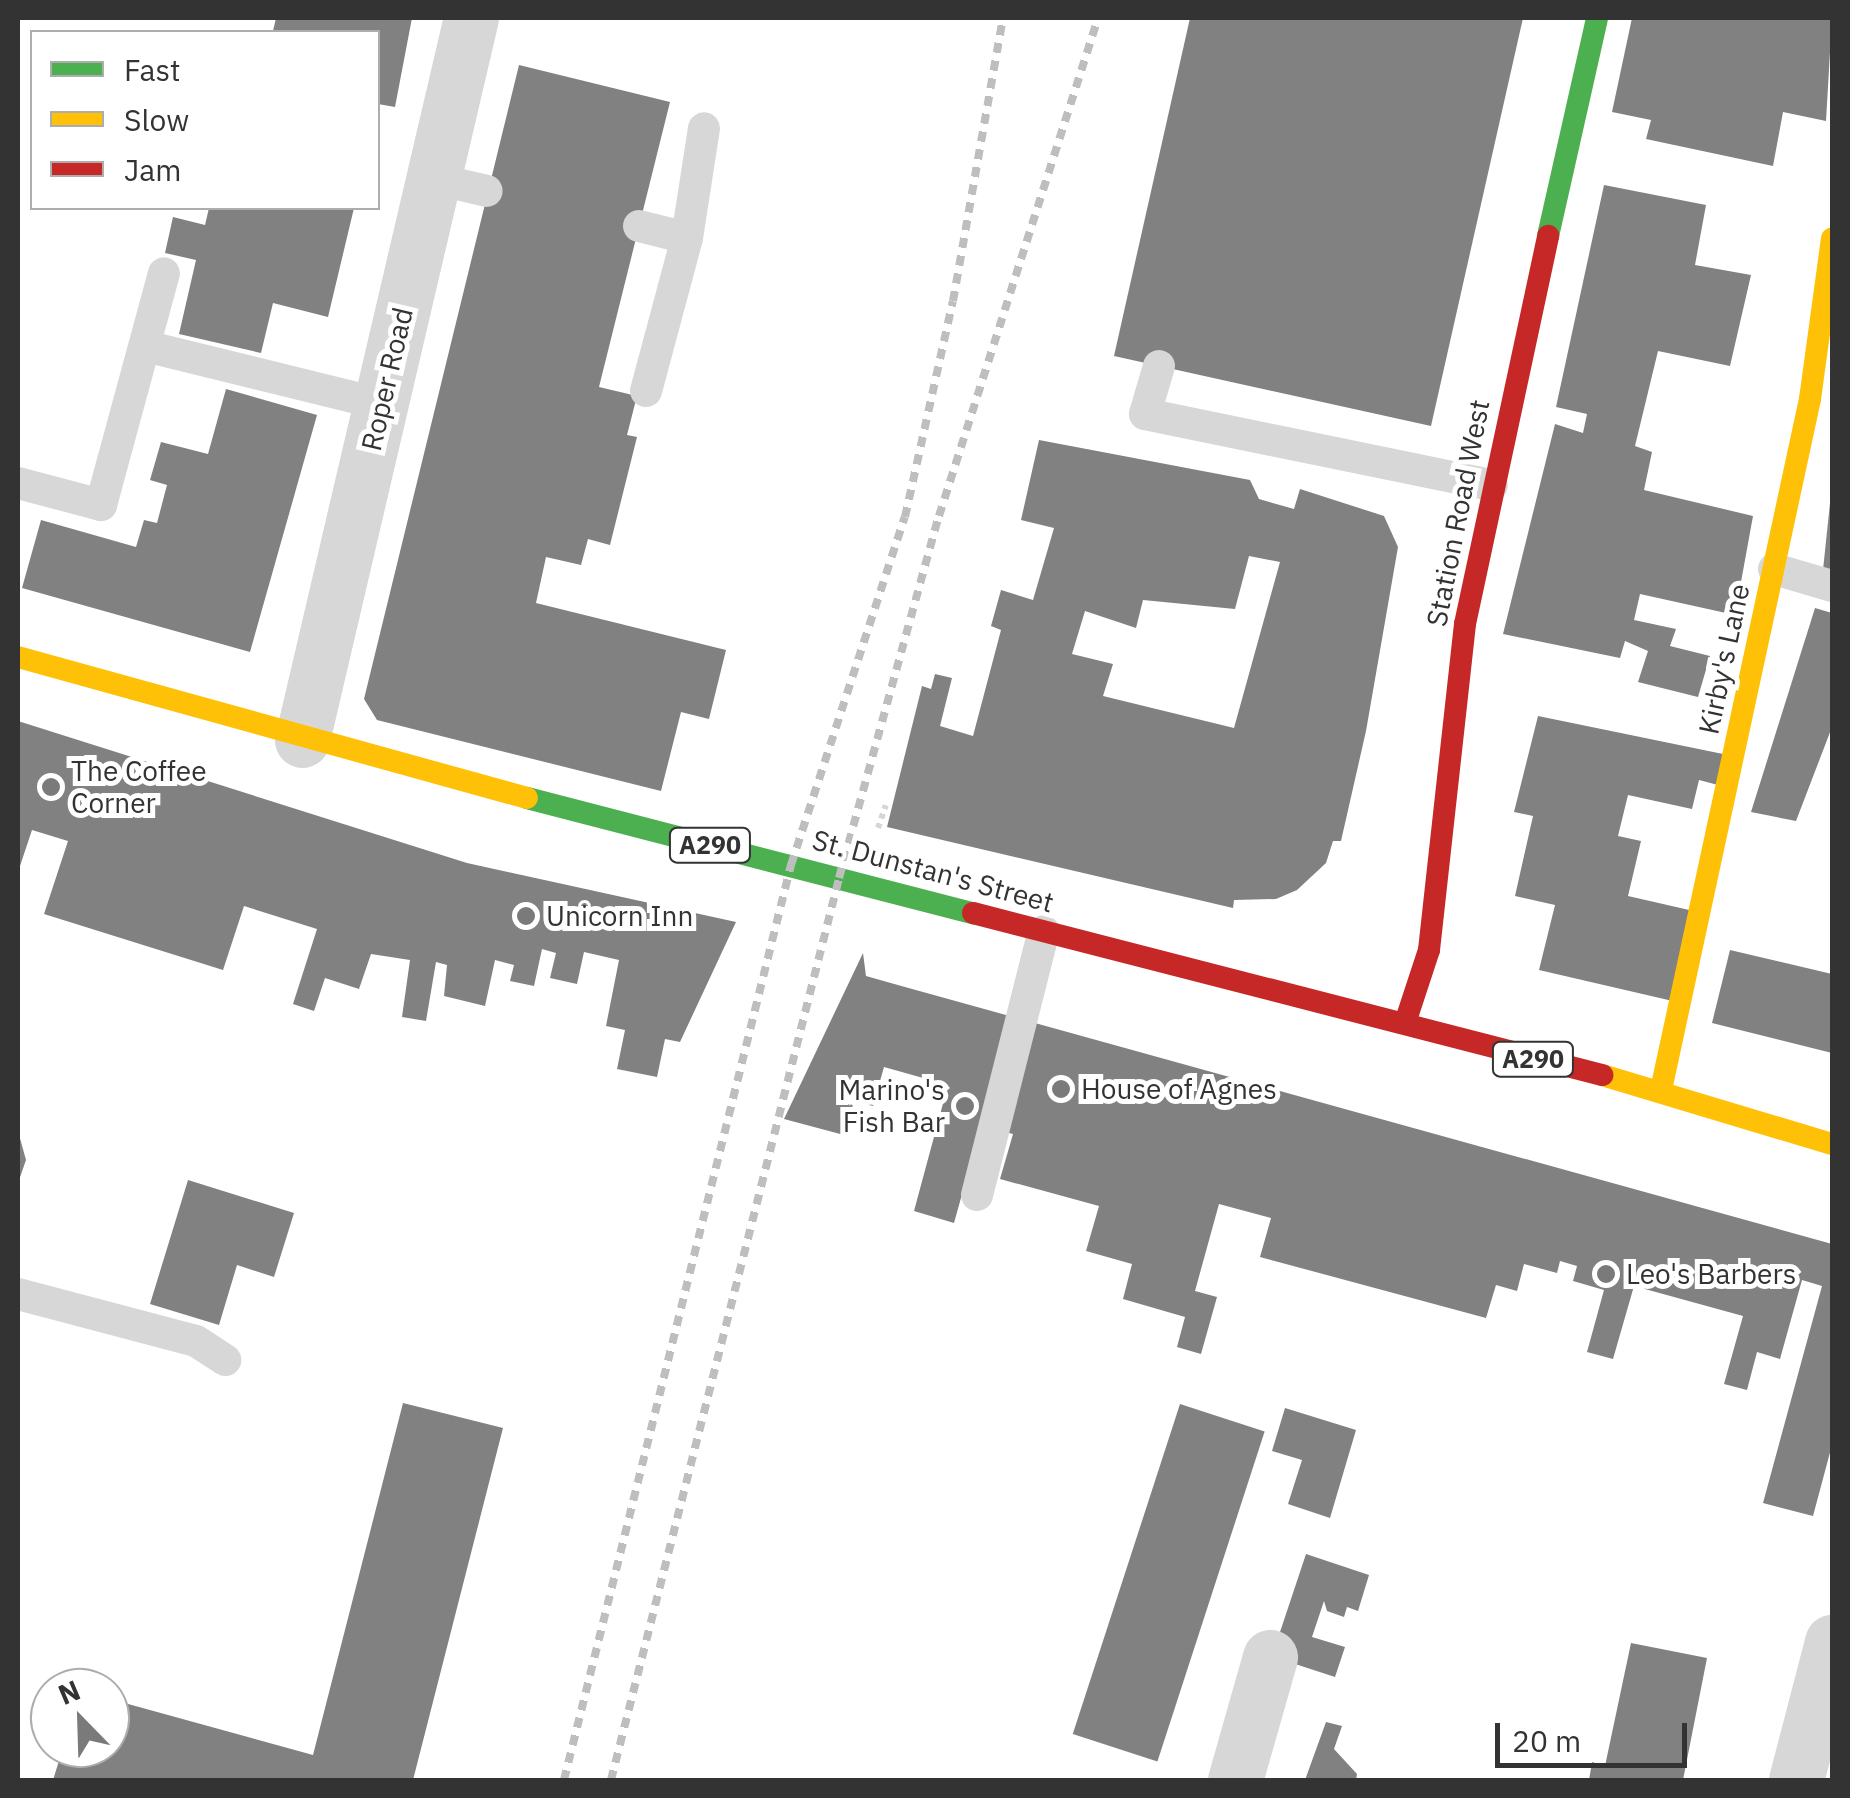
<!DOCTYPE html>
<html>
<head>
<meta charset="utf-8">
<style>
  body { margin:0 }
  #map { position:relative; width:1850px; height:1798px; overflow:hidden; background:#fff; font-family:"IBM Plex Sans",sans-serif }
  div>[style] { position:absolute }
  .building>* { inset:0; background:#818181; transform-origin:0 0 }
  .path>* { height:6px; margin-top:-3px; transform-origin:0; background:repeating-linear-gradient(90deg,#d6d6d6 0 5px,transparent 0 10px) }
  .lane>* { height:32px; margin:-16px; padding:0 16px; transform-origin:16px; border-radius:16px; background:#d7d7d7 }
  .street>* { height:55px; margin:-27.5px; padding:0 27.5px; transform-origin:27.5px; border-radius:27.5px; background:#d7d7d7 }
  .fast>* { height:22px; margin:-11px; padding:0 11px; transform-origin:11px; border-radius:11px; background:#4caf50 }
  .slow>* { height:22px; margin:-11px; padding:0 11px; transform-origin:11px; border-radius:11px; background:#ffc107 }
  .jam>* { height:22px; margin:-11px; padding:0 11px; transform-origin:11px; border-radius:11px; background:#c62828 }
  .rail>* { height:8px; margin-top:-4px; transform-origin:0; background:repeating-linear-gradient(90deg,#bebebe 0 10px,transparent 0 18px) }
  .dots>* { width:28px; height:28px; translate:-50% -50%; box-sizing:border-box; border:5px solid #fff; border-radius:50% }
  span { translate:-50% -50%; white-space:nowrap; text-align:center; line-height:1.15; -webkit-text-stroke:10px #fff; paint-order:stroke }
  .shield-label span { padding:2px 8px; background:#fff; border:2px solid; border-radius:8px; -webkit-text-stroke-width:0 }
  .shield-label { font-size:25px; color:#333; font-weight:700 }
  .street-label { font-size:28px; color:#333 }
  .poi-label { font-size:28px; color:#333 }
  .left { translate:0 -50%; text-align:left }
  .right { translate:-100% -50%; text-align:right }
  .frame { position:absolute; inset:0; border:20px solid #333; pointer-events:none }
  .legend { position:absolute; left:30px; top:30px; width:350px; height:180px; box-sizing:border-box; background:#fff; border:2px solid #adadad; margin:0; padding:12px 18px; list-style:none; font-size:30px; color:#333 }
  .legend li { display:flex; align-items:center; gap:20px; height:50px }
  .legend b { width:50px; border:2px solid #adadad }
  .north { position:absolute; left:30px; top:1668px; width:100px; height:100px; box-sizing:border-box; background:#fff; border:2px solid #adadad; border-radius:50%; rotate:337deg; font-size:28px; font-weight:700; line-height:40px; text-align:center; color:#333 }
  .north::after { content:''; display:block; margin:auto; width:35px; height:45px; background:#7a7a7a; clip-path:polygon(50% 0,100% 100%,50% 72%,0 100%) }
  .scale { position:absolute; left:1495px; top:1723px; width:192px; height:45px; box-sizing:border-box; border:5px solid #333; border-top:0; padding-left:12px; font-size:30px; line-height:35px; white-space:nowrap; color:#333; -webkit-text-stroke:8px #fff; paint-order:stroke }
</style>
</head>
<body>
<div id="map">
  <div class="building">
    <i style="clip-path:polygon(276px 18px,412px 18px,395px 107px,378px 104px,378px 32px,281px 32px,273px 31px)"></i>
    <i style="clip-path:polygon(1190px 18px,1523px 18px,1431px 426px,1114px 356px)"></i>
    <i style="clip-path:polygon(1632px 18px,1832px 18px,1826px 121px,1783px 112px,1773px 166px,1646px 139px,1651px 120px,1612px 112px)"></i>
    <i style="clip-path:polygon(519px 65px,670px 102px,599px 387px,637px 396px,627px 435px,637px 437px,610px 545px,588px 539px,581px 565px,546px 557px,536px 603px,726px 650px,709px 719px,681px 712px,661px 791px,377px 720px,364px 699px)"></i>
    <i style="clip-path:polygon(1604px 185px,1706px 205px,1695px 265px,1751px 275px,1730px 366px,1658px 351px,1635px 446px,1652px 452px,1644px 490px,1753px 516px,1735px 615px,1640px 594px,1634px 620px,1676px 629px,1670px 646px,1710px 656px,1698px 697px,1638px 682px,1648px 651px,1625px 641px,1620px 658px,1503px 634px,1555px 424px,1583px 433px,1587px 414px,1556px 407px)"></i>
    <i style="clip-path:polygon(209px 208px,354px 208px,328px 317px,273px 303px,261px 353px,179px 334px,196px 260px,165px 253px,173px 217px,205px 225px)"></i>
    <i style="clip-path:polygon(226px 389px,317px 415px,250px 652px,22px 588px,41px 520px,136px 547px,144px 520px,157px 523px,167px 485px,150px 480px,161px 442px,208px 454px)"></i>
    <i style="clip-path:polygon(evenodd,1039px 440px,1250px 480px,1259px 499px,1294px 509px,1300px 489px,1384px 516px,1398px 547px,1366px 731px,1341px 841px,1333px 841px,1326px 863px,1297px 890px,1276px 899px,1234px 900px,1233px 908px,887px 827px,922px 686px,931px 689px,935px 674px,952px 678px,940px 726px,973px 736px,1001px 630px,991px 626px,1001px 590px,1033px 600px,1054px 528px,1021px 520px,1039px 440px,1249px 556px,1280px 562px,1234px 728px,1103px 696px,1113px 664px,1072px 654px,1085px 611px,1136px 628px,1143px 600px,1235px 609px,1249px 556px)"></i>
    <i style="clip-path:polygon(1830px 503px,1832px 503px,1832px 573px,1823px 570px)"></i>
    <i style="clip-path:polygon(1815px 608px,1832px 613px,1832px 727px,1796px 821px,1751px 812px)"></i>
    <i style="clip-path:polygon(1538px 716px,1723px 754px,1718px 785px,1699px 780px,1692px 809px,1628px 795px,1618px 836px,1641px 841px,1628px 896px,1698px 912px,1677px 1002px,1539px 970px,1555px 905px,1515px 896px,1533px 816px,1514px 812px)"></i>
    <i style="clip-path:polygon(18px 721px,467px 863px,736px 922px,680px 1042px,665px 1039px,657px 1077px,617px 1069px,625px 1030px,606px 1026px,619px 960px,584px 952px,577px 984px,550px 978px,556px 953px,542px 949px,534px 986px,510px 981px,514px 965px,495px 960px,485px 1006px,444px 996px,447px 965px,436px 962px,426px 1021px,402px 1017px,410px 960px,371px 954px,359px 989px,325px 978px,314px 1011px,293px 1004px,317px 929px,244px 906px,223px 970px,44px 914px,68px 841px,32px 830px,18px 872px)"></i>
    <i style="clip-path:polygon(1730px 950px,1832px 974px,1832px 1053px,1712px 1023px)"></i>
    <i style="clip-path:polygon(863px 953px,866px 976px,905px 987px,1832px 1244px,1832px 1445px,1813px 1516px,1763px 1503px,1822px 1286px,1802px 1280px,1780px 1359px,1757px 1352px,1747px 1390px,1724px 1384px,1743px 1316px,1634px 1286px,1613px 1359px,1587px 1352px,1604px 1290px,1573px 1281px,1577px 1266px,1560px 1261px,1557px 1273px,1524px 1264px,1517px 1291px,1496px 1285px,1486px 1318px,1260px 1257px,1271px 1218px,1219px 1204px,1195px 1291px,1217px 1297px,1201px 1354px,1177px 1347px,1185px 1317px,1123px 1299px,1132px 1264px,1086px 1251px,1099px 1206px,1000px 1179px,1013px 1134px,981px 1126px,954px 1223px,914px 1211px,948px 1085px,884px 1067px,873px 1106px,854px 1101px,844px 1135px,784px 1119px)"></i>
    <i style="clip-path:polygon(18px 1131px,26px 1160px,18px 1183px)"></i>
    <i style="clip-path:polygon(188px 1180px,294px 1213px,274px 1277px,237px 1265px,219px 1325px,150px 1304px)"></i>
    <i style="clip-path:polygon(403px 1403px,503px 1428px,413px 1780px,53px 1780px,63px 1748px,110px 1748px,110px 1699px,313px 1755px)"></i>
    <i style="left:1180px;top:1404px;width:89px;height:347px;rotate:18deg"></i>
    <i style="clip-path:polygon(1285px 1408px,1356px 1430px,1330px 1518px,1288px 1504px,1302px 1460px,1272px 1451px)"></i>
    <i style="clip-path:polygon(1306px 1554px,1369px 1575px,1358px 1611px,1347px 1607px,1344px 1617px,1327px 1611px,1324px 1601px,1312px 1637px,1345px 1647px,1335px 1677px,1286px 1661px,1293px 1642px,1278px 1638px)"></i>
    <i style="clip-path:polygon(1631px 1643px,1707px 1658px,1683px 1780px,1589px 1780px,1592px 1762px,1605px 1766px)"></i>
    <i style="clip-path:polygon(1326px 1722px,1342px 1726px,1334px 1749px,1357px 1774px,1356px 1780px,1305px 1780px)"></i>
  </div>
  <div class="path">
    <i style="left:878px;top:828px;width:24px;rotate:-71deg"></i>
  </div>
  <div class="lane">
    <i style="left:435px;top:179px;width:53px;rotate:13deg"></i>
    <i style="left:639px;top:226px;width:49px;rotate:14deg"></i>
    <i style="left:145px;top:346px;width:243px;rotate:13.8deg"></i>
    <i style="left:1159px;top:366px;width:50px;rotate:106.3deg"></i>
    <i style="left:1145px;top:414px;width:354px;rotate:11.6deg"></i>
    <i style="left:646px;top:391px;width:158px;rotate:-75deg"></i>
    <i style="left:687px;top:238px;width:111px;rotate:-81.2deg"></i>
    <i style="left:18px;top:483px;width:86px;rotate:14.8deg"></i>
    <i style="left:101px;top:505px;width:240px;rotate:-74.8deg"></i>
    <i style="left:1774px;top:569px;width:60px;rotate:16.3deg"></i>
    <i style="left:977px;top:1195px;width:272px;rotate:-75.8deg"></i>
    <i style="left:18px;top:1294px;width:184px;rotate:14.8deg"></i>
    <i style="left:196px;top:1341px;width:35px;rotate:33deg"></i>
  </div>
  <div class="street">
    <i style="left:302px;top:740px;width:742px;rotate:-76.83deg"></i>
    <i style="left:1235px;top:1780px;width:128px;rotate:-74.1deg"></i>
    <i style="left:1796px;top:1780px;width:143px;rotate:-75.4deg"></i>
  </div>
  <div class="fast">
    <i style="left:1548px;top:236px;width:223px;rotate:-77.3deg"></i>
    <i style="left:527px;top:798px;width:461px;rotate:14.5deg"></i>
  </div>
  <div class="slow">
    <i style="left:18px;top:657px;width:528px;rotate:15.48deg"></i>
    <i style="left:1602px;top:1075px;width:240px;rotate:16.7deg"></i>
    <i style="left:1661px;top:1090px;width:707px;rotate:-77.83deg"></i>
    <i style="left:1810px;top:399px;width:162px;rotate:-82.2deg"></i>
  </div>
  <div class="jam">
    <i style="left:973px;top:913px;width:650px;rotate:14.44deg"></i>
    <i style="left:1405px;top:1023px;width:77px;rotate:-71.8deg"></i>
    <i style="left:1429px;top:950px;width:328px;rotate:-83.7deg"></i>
    <i style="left:1465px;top:624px;width:397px;rotate:-77.9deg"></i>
  </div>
  <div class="rail">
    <i style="left:564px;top:1780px;width:943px;rotate:-76.07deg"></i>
    <i style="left:791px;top:865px;width:366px;rotate:-71.9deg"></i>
    <i style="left:905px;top:517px;width:221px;rotate:-77.5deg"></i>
    <i style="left:953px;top:301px;width:287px;rotate:-80deg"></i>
    <i style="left:611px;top:1780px;width:930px;rotate:-75.81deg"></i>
    <i style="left:839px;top:878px;width:376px;rotate:-74.6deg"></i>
    <i style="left:939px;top:516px;width:523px;rotate:-72.29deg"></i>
  </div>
  <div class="dots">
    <i style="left:51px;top:787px;background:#7a7a7a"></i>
    <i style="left:526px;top:916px;background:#7a7a7a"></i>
    <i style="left:1061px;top:1089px;background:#7a7a7a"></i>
    <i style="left:965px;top:1106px;background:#7a7a7a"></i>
    <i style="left:1606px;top:1274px;background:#7a7a7a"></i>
  </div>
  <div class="shield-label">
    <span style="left:710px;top:845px">A290</span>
    <span style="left:1533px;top:1059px">A290</span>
  </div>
  <div class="street-label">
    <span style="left:387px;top:379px;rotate:-77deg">Roper Road</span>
    <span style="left:1458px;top:513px;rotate:-79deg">Station Road West</span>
    <span style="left:1724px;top:659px;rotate:-78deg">Kirby's Lane</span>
    <span style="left:933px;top:871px;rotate:15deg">St. Dunstan's Street</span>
  </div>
  <div class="poi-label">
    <span class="left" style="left:71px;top:787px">The Coffee<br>Corner</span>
    <span class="left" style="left:546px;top:916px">Unicorn Inn</span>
    <span class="left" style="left:1081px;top:1089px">House of Agnes</span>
    <span class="right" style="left:945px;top:1106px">Marino's<br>Fish Bar</span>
    <span class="left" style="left:1626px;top:1274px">Leo's Barbers</span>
  </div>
  <div class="frame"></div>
  <ul class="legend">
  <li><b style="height:12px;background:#4caf50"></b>Fast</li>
  <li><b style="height:12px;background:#ffc107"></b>Slow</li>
  <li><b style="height:12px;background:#c62828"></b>Jam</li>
  </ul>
  <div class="north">N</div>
  <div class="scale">20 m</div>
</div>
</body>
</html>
